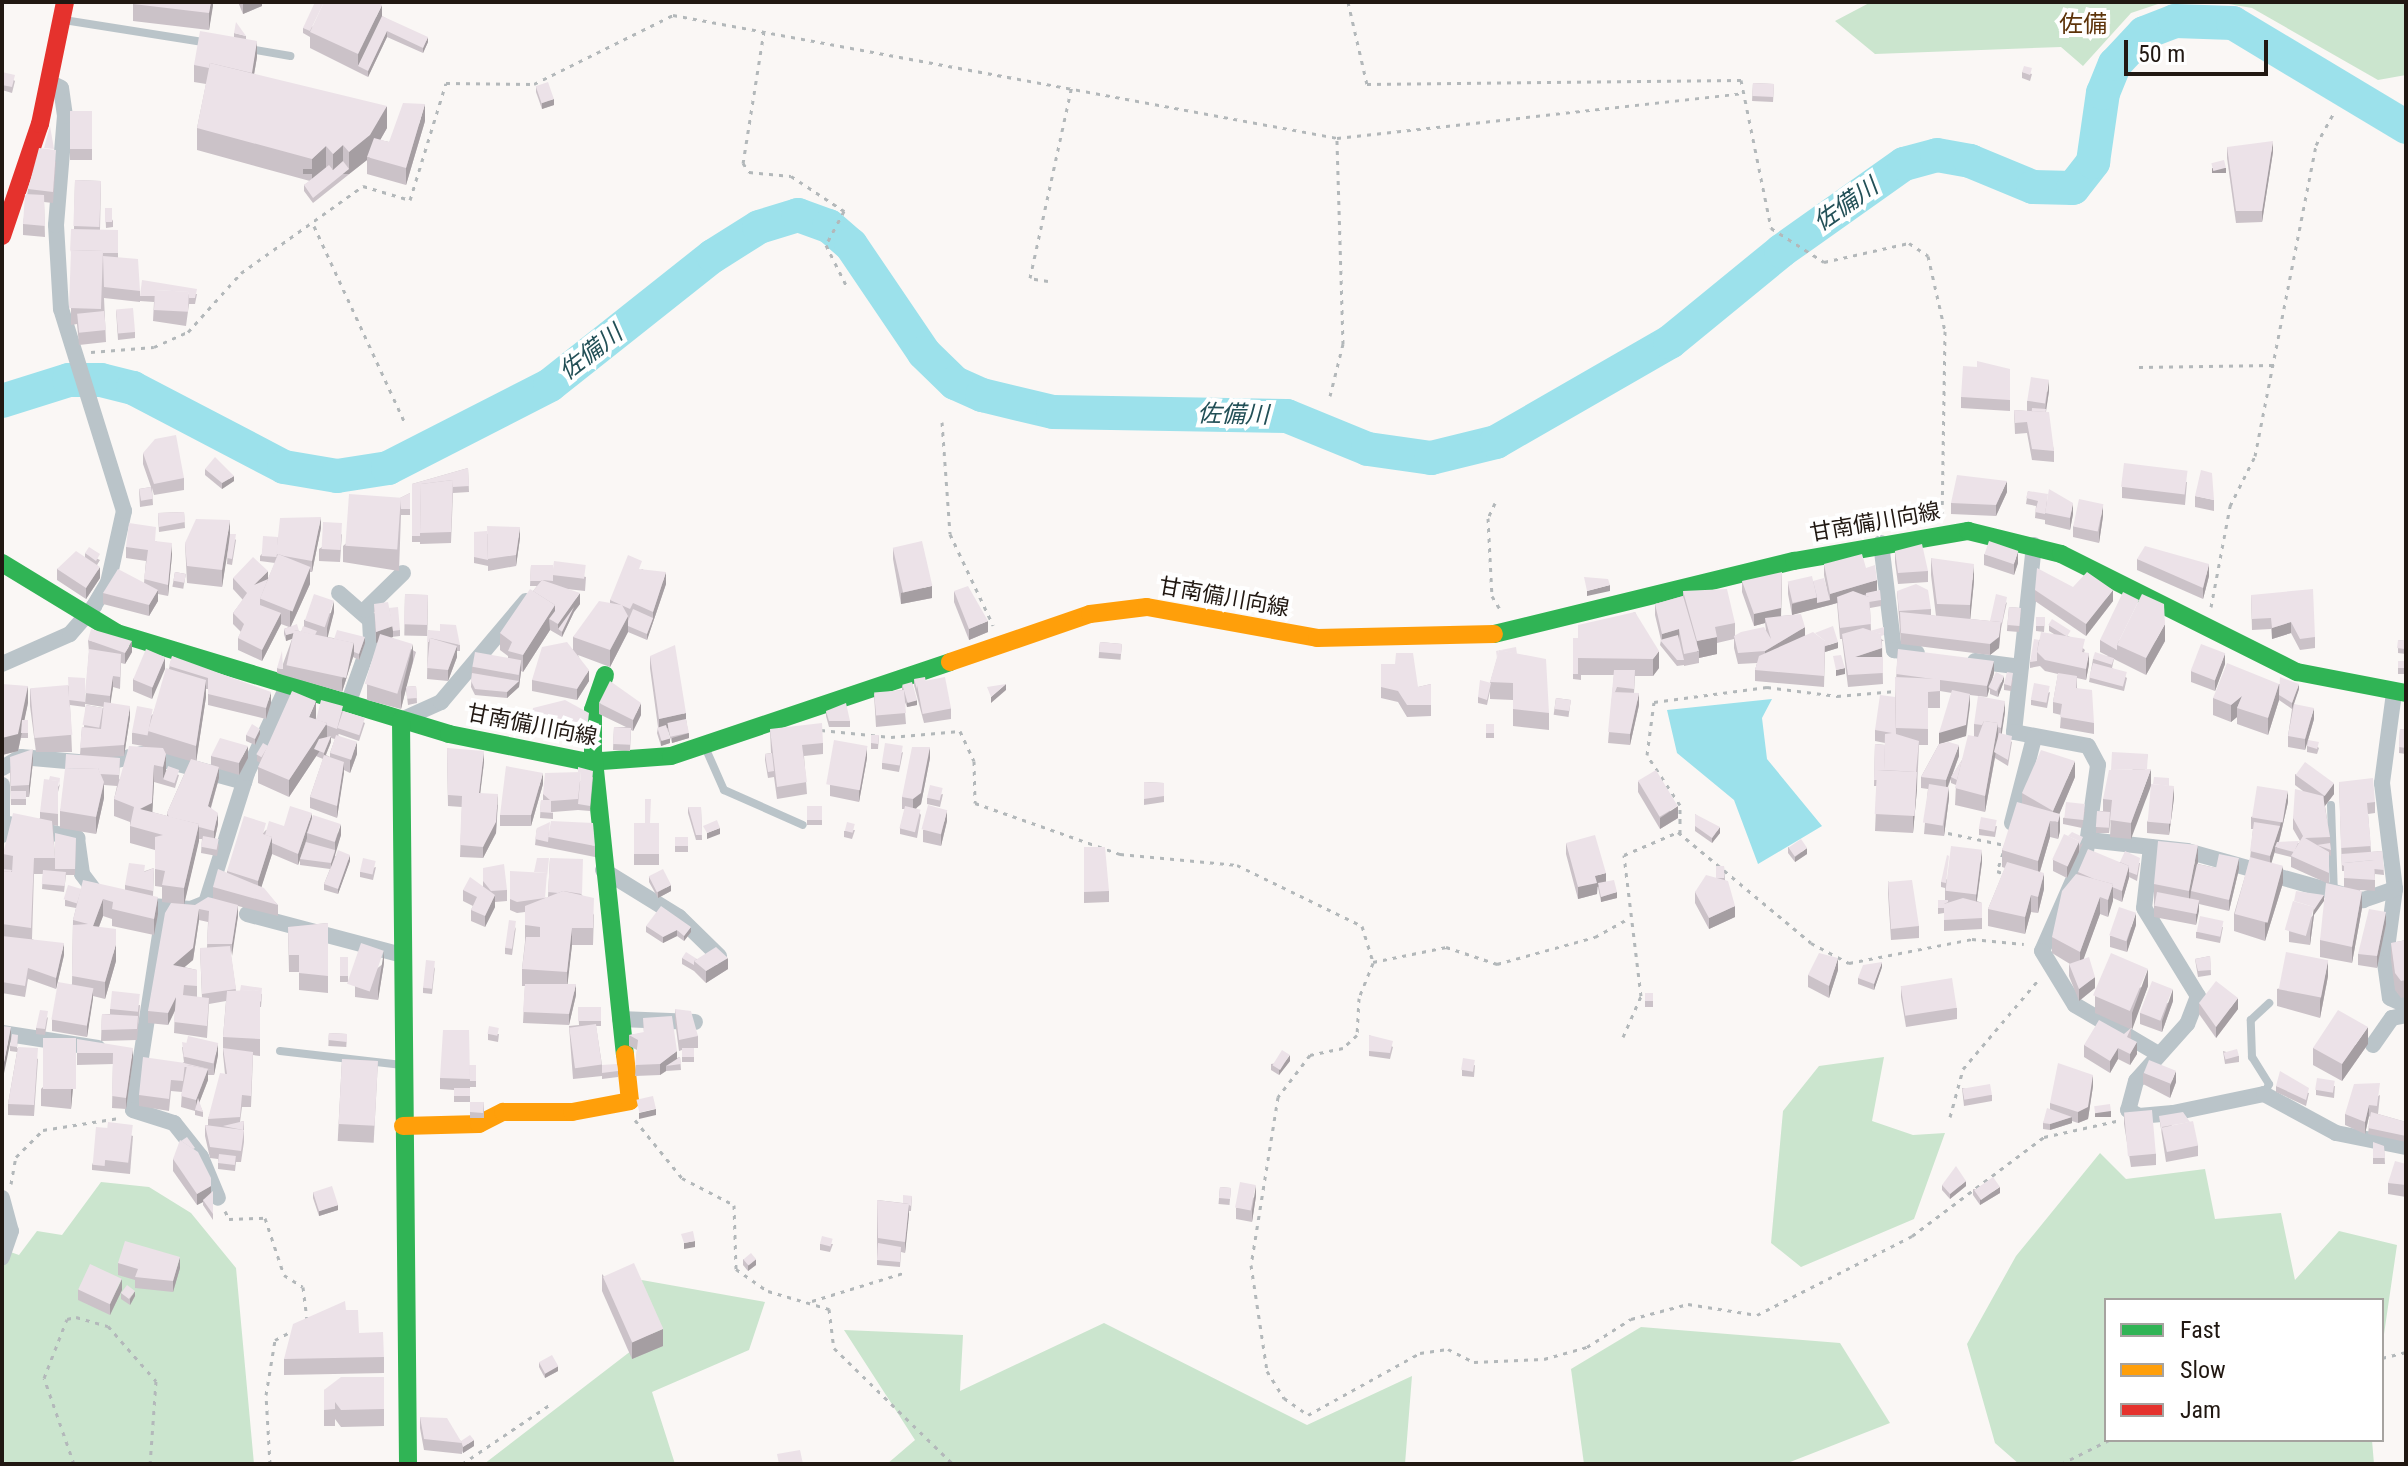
<!DOCTYPE html>
<html>
<head>
<meta charset="utf-8">
<style>
  body { margin:0 }
  #map { position:relative; width:2408px; height:1466px; overflow:hidden; background:#faf7f5; font-family:"Roboto Condensed","Noto Sans JP",sans-serif }
  div>[style] { position:absolute }
  .green>* { inset:0; background:#cbe5ce }
  .water>* { inset:0; background:#9ce1eb }
  .river>* { height:34px; margin:-17px; padding:0 17px; transform-origin:17px; border-radius:17px; background:#9ce1eb }
  .path>* { height:3px; margin-top:-1.5px; transform-origin:0; background:repeating-linear-gradient(90deg,#b3b8ba 0 4px,transparent 0 10px) }
  .lane>* { height:8px; margin:-4px; padding:0 4px; transform-origin:4px; border-radius:4px; background:#bac4c9 }
  .street>* { height:16px; margin:-8px; padding:0 8px; transform-origin:8px; border-radius:8px; background:#bac4c9 }
  .fast>* { height:18px; margin:-9px; padding:0 9px; transform-origin:9px; border-radius:9px; background:#30b455 }
  .slow>* { height:18px; margin:-9px; padding:0 9px; transform-origin:9px; border-radius:9px; background:#ff9f0a }
  .jam>* { height:18px; margin:-9px; padding:0 9px; transform-origin:9px; border-radius:9px; background:#e5322d }
  .wall>* { inset:0; background:#cbc2c8; transform-origin:0 0 }
  .shaded-wall>* { inset:0; background:#a59ea2; transform-origin:0 0 }
  .building>* { inset:0; background:#ece2e8; transform-origin:0 0 }
  span { translate:-50% -50%; white-space:nowrap; text-align:center; line-height:1.15; -webkit-text-stroke:8px #fff; paint-order:stroke }
  .street-label { font-size:22px; color:#211812 }
  .neighbourhood-label { font-size:24px; color:#5d3309 }
  .water-label { font-size:24px; color:#235057; font-style:italic }
  .frame { position:absolute; inset:0; border:4px solid #211812; pointer-events:none }
  .legend { position:absolute; left:2104px; top:1298px; width:280px; height:144px; box-sizing:border-box; background:#fff; border:2px solid #a6a3a0; margin:0; padding:10px 14px; list-style:none; font-size:24px; color:#211812 }
  .legend li { display:flex; align-items:center; gap:16px; height:40px }
  .legend b { width:40px; border:2px solid #a6a3a0 }
  .scale { position:absolute; left:2124px; top:40px; width:144px; height:36px; box-sizing:border-box; border:4px solid #211812; border-top:0; padding-left:10px; font-size:24px; line-height:28px; white-space:nowrap; color:#211812; -webkit-text-stroke:6px #fff; paint-order:stroke }
</style>
</head>
<body>
<div id="map">
  <div class="green">
    <i style="clip-path:polygon(1871px 2px,2164px 2px,2131px 13px,2083px 66px,2061px 47px,1875px 54px,1835px 21px)"></i>
    <i style="clip-path:polygon(2217px 2px,2406px 2px,2406px 75px,2378px 80px,2252px 8px)"></i>
    <i style="clip-path:polygon(1884px 1057px,1872px 1121px,1913px 1135px,1945px 1133px,1914px 1219px,1801px 1267px,1771px 1243px,1783px 1111px,1819px 1066px)"></i>
    <i style="clip-path:polygon(2100px 1153px,2126px 1179px,2205px 1169px,2215px 1219px,2281px 1213px,2295px 1280px,2339px 1231px,2397px 1245px,2382px 1348px,2382px 1300px,2106px 1300px,2106px 1440px,2372px 1440px,2374px 1464px,2019px 1464px,1995px 1443px,1967px 1344px,2016px 1256px)"></i>
    <i style="clip-path:polygon(101px 1182px,149px 1187px,191px 1213px,236px 1268px,254px 1464px,2px 1464px,2px 1249px,19px 1255px,37px 1231px,62px 1235px)"></i>
    <i style="clip-path:polygon(636px 1279px,765px 1302px,749px 1350px,652px 1392px,675px 1464px,484px 1464px,653px 1334px)"></i>
    <i style="clip-path:polygon(1104px 1323px,1307px 1425px,1412px 1376px,1405px 1464px,887px 1464px,915px 1440px,844px 1330px,963px 1335px,960px 1391px)"></i>
    <i style="clip-path:polygon(1641px 1327px,1840px 1343px,1890px 1423px,1785px 1464px,1584px 1464px,1571px 1369px)"></i>
  </div>
  <div class="water">
    <i style="clip-path:polygon(1772px 699px,1762px 718px,1767px 759px,1822px 826px,1758px 864px,1734px 800px,1677px 753px,1667px 710px)"></i>
  </div>
  <div class="river">
    <i style="left:2px;top:401px;width:70px;rotate:-17.4deg"></i>
    <i style="left:69px;top:380px;width:32px"></i>
    <i style="left:101px;top:380px;width:33px;rotate:14deg"></i>
    <i style="left:133px;top:388px;width:170px;rotate:27.6deg"></i>
    <i style="left:284px;top:467px;width:54px;rotate:9.6deg"></i>
    <i style="left:337px;top:476px;width:52px;rotate:-8.9deg"></i>
    <i style="left:388px;top:468px;width:182px;rotate:-27.1deg"></i>
    <i style="left:550px;top:385px;width:208px;rotate:-38.4deg"></i>
    <i style="left:713px;top:256px;width:54px;rotate:-32.2deg"></i>
    <i style="left:759px;top:227px;width:41px;rotate:-17.1deg"></i>
    <i style="left:798px;top:215px;width:33px;rotate:20deg"></i>
    <i style="left:829px;top:226px;width:29px;rotate:41deg"></i>
    <i style="left:851px;top:245px;width:130px;rotate:55.9deg"></i>
    <i style="left:924px;top:353px;width:43px;rotate:44.1deg"></i>
    <i style="left:955px;top:383px;width:30px;rotate:24deg"></i>
    <i style="left:982px;top:395px;width:73px;rotate:13.5deg"></i>
    <i style="left:1053px;top:412px;width:234px;rotate:1deg"></i>
    <i style="left:1287px;top:416px;width:87px;rotate:22.2deg"></i>
    <i style="left:1368px;top:449px;width:64px;rotate:8.1deg"></i>
    <i style="left:1431px;top:458px;width:67px;rotate:-13.8deg"></i>
    <i style="left:1496px;top:442px;width:201px;rotate:-29.9deg"></i>
    <i style="left:1670px;top:342px;width:144px;rotate:-39.3deg"></i>
    <i style="left:1781px;top:251px;width:151px;rotate:-35.3deg"></i>
    <i style="left:1904px;top:164px;width:34px;rotate:-15deg"></i>
    <i style="left:1937px;top:155px;width:34px;rotate:10deg"></i>
    <i style="left:1970px;top:161px;width:68px;rotate:22.4deg"></i>
    <i style="left:2033px;top:187px;width:40px;rotate:1.4deg"></i>
    <i style="left:2073px;top:188px;width:33px;rotate:-52deg"></i>
    <i style="left:2093px;top:162px;width:70px;rotate:-81.8deg"></i>
    <i style="left:2103px;top:93px;width:31px;rotate:-68deg"></i>
    <i style="left:2115px;top:64px;width:42px;rotate:-46.9deg"></i>
    <i style="left:2144px;top:33px;width:33px;rotate:-21deg"></i>
    <i style="left:2175px;top:21px;width:58px;rotate:2deg"></i>
    <i style="left:2233px;top:23px;width:202px;rotate:31deg"></i>
  </div>
  <div class="path">
    <i style="left:1348px;top:2px;width:84px;rotate:77deg"></i>
    <i style="left:1367px;top:84px;width:374px;rotate:-0.6deg"></i>
    <i style="left:1741px;top:80px;width:151px;rotate:78.5deg"></i>
    <i style="left:1771px;top:228px;width:63px;rotate:32.7deg"></i>
    <i style="left:1824px;top:262px;width:87px;rotate:-12.6deg"></i>
    <i style="left:1909px;top:243px;width:23px;rotate:34deg"></i>
    <i style="left:1928px;top:256px;width:77px;rotate:77.2deg"></i>
    <i style="left:1945px;top:331px;width:182px;rotate:90.9deg"></i>
    <i style="left:764px;top:31px;width:134px;rotate:99deg"></i>
    <i style="left:743px;top:163px;width:11px;rotate:56deg"></i>
    <i style="left:749px;top:172px;width:42px;rotate:5.4deg"></i>
    <i style="left:791px;top:176px;width:64px;rotate:33.4deg"></i>
    <i style="left:844px;top:211px;width:38px;rotate:118deg"></i>
    <i style="left:826px;top:245px;width:47px;rotate:63.4deg"></i>
    <i style="left:314px;top:226px;width:219px;rotate:65.2deg"></i>
    <i style="left:1048px;top:281px;width:18px;rotate:-171deg"></i>
    <i style="left:1030px;top:278px;width:197px;rotate:-77.7deg"></i>
    <i style="left:91px;top:352px;width:63px;rotate:-4.5deg"></i>
    <i style="left:154px;top:347px;width:37px;rotate:-24deg"></i>
    <i style="left:188px;top:332px;width:79px;rotate:-48.1deg"></i>
    <i style="left:241px;top:273px;width:150px;rotate:-35.5deg"></i>
    <i style="left:363px;top:186px;width:49px;rotate:16.6deg"></i>
    <i style="left:410px;top:200px;width:122px;rotate:-72.9deg"></i>
    <i style="left:446px;top:83px;width:88px;rotate:0.7deg"></i>
    <i style="left:534px;top:84px;width:155px;rotate:-26.4deg"></i>
    <i style="left:673px;top:15px;width:675px;rotate:10.49deg"></i>
    <i style="left:1337px;top:138px;width:409px;rotate:-6.3deg"></i>
    <i style="left:2139px;top:367px;width:134px;rotate:-0.9deg"></i>
    <i style="left:1330px;top:396px;width:54px;rotate:-76deg"></i>
    <i style="left:1343px;top:344px;width:206px;rotate:-91.7deg"></i>
    <i style="left:942px;top:422px;width:112px;rotate:85.9deg"></i>
    <i style="left:950px;top:534px;width:101px;rotate:64.7deg"></i>
    <i style="left:1495px;top:503px;width:17px;rotate:115deg"></i>
    <i style="left:1488px;top:518px;width:78px;rotate:87.1deg"></i>
    <i style="left:1492px;top:596px;width:17px;rotate:59deg"></i>
    <i style="left:2211px;top:607px;width:103px;rotate:-79.3deg"></i>
    <i style="left:2230px;top:506px;width:56px;rotate:-63.4deg"></i>
    <i style="left:2255px;top:456px;width:317px;rotate:-78.9deg"></i>
    <i style="left:2316px;top:145px;width:38px;rotate:-61deg"></i>
    <i style="left:821px;top:730px;width:70px;rotate:5.7deg"></i>
    <i style="left:891px;top:737px;width:69px;rotate:-5deg"></i>
    <i style="left:960px;top:731px;width:33px;rotate:65deg"></i>
    <i style="left:974px;top:761px;width:42px;rotate:88.6deg"></i>
    <i style="left:975px;top:803px;width:154px;rotate:19.4deg"></i>
    <i style="left:1120px;top:854px;width:118px;rotate:5.4deg"></i>
    <i style="left:1237px;top:865px;width:139px;rotate:26deg"></i>
    <i style="left:1362px;top:926px;width:39px;rotate:73deg"></i>
    <i style="left:1373px;top:963px;width:38px;rotate:112deg"></i>
    <i style="left:1359px;top:998px;width:37px;rotate:93deg"></i>
    <i style="left:1357px;top:1035px;width:19px;rotate:137deg"></i>
    <i style="left:1343px;top:1048px;width:34px;rotate:168deg"></i>
    <i style="left:1310px;top:1055px;width:53px;rotate:127.3deg"></i>
    <i style="left:1278px;top:1097px;width:170px;rotate:99.1deg"></i>
    <i style="left:1251px;top:1265px;width:107px;rotate:81.4deg"></i>
    <i style="left:1267px;top:1371px;width:32px;rotate:58deg"></i>
    <i style="left:1284px;top:1398px;width:29px;rotate:35deg"></i>
    <i style="left:1308px;top:1415px;width:128px;rotate:-29deg"></i>
    <i style="left:1420px;top:1353px;width:28px;rotate:-8deg"></i>
    <i style="left:1448px;top:1349px;width:29px;rotate:27deg"></i>
    <i style="left:1474px;top:1362px;width:70px;rotate:-2.5deg"></i>
    <i style="left:1544px;top:1359px;width:45px;rotate:-15.6deg"></i>
    <i style="left:1587px;top:1347px;width:52px;rotate:-32.5deg"></i>
    <i style="left:1631px;top:1319px;width:59px;rotate:-14.7deg"></i>
    <i style="left:1688px;top:1304px;width:70px;rotate:9.1deg"></i>
    <i style="left:1757px;top:1315px;width:174px;rotate:-27deg"></i>
    <i style="left:1912px;top:1236px;width:165px;rotate:-36.9deg"></i>
    <i style="left:2044px;top:1137px;width:74px;rotate:-12.5deg"></i>
    <i style="left:1680px;top:833px;width:28px;rotate:-90deg"></i>
    <i style="left:1680px;top:805px;width:60px;rotate:-123.4deg"></i>
    <i style="left:1647px;top:755px;width:53px;rotate:-82.5deg"></i>
    <i style="left:1654px;top:702px;width:114px;rotate:-7.6deg"></i>
    <i style="left:1767px;top:687px;width:71px;rotate:7.3deg"></i>
    <i style="left:1837px;top:696px;width:59px;rotate:-4.8deg"></i>
    <i style="left:1948px;top:833px;width:58px;rotate:11.9deg"></i>
    <i style="left:2003px;top:853px;width:19px;rotate:108deg"></i>
    <i style="left:1997px;top:871px;width:9px;rotate:21deg"></i>
    <i style="left:1373px;top:962px;width:75px;rotate:-11.6deg"></i>
    <i style="left:1446px;top:947px;width:54px;rotate:18.4deg"></i>
    <i style="left:1497px;top:964px;width:102px;rotate:-15.4deg"></i>
    <i style="left:1595px;top:937px;width:39px;rotate:-29deg"></i>
    <i style="left:1623px;top:1037px;width:45px;rotate:-66.3deg"></i>
    <i style="left:1641px;top:996px;width:142px;rotate:-96.9deg"></i>
    <i style="left:1624px;top:855px;width:59px;rotate:-23.1deg"></i>
    <i style="left:1678px;top:832px;width:173px;rotate:39.8deg"></i>
    <i style="left:1811px;top:943px;width:43px;rotate:27.8deg"></i>
    <i style="left:1849px;top:963px;width:125px;rotate:-11deg"></i>
    <i style="left:1972px;top:939px;width:52px;rotate:5.5deg"></i>
    <i style="left:1950px;top:1117px;width:50px;rotate:-74.8deg"></i>
    <i style="left:1963px;top:1069px;width:118px;rotate:-49.8deg"></i>
    <i style="left:635px;top:1120px;width:75px;rotate:51deg"></i>
    <i style="left:682px;top:1178px;width:59px;rotate:27.4deg"></i>
    <i style="left:734px;top:1205px;width:64px;rotate:88.2deg"></i>
    <i style="left:736px;top:1269px;width:39px;rotate:35deg"></i>
    <i style="left:768px;top:1291px;width:64px;rotate:16.4deg"></i>
    <i style="left:829px;top:1309px;width:39px;rotate:83deg"></i>
    <i style="left:834px;top:1348px;width:166px;rotate:44.3deg"></i>
    <i style="left:11px;top:1184px;width:27px;rotate:-80deg"></i>
    <i style="left:16px;top:1157px;width:38px;rotate:-45deg"></i>
    <i style="left:43px;top:1130px;width:77px;rotate:-9deg"></i>
    <i style="left:225px;top:1211px;width:9px;rotate:63deg"></i>
    <i style="left:229px;top:1219px;width:36px;rotate:-2deg"></i>
    <i style="left:265px;top:1218px;width:60px;rotate:71.6deg"></i>
    <i style="left:284px;top:1275px;width:22px;rotate:32deg"></i>
    <i style="left:303px;top:1287px;width:33px;rotate:83deg"></i>
    <i style="left:812px;top:1301px;width:95px;rotate:-17.1deg"></i>
    <i style="left:2382px;top:1358px;width:25px;rotate:-14deg"></i>
    <i style="left:74px;top:1464px;width:91px;rotate:-109.2deg"></i>
    <i style="left:44px;top:1378px;width:63px;rotate:-68.7deg"></i>
    <i style="left:67px;top:1319px;width:9px;rotate:-13deg"></i>
    <i style="left:76px;top:1317px;width:33px;rotate:16deg"></i>
    <i style="left:108px;top:1326px;width:73px;rotate:48.9deg"></i>
    <i style="left:156px;top:1381px;width:83px;rotate:94.1deg"></i>
    <i style="left:270px;top:1464px;width:69px;rotate:-93.3deg"></i>
    <i style="left:266px;top:1395px;width:56px;rotate:-80.7deg"></i>
    <i style="left:275px;top:1340px;width:19px;rotate:-28deg"></i>
    <i style="left:462px;top:1464px;width:109px;rotate:-34.1deg"></i>
    <i style="left:2061px;top:1464px;width:54px;rotate:-26.6deg"></i>
  </div>
  <div class="lane">
    <i style="left:64px;top:20px;width:147px;rotate:9deg"></i>
    <i style="left:250px;top:49px;width:41px;rotate:9.9deg"></i>
    <i style="left:705px;top:747px;width:47px;rotate:66.2deg"></i>
    <i style="left:724px;top:790px;width:86px;rotate:23.9deg"></i>
    <i style="left:2331px;top:805px;width:89px;rotate:88.1deg"></i>
    <i style="left:280px;top:1051px;width:123px;rotate:6.5deg"></i>
    <i style="left:2264px;top:1094px;width:11px;rotate:-63deg"></i>
    <i style="left:2269px;top:1084px;width:32px;rotate:-122deg"></i>
    <i style="left:2252px;top:1057px;width:37px;rotate:-92deg"></i>
    <i style="left:2251px;top:1020px;width:25px;rotate:-43deg"></i>
  </div>
  <div class="street">
    <i style="left:1881px;top:543px;width:108px;rotate:83.1deg"></i>
    <i style="left:1894px;top:650px;width:23px;rotate:7deg"></i>
    <i style="left:2034px;top:545px;width:188px;rotate:96.1deg"></i>
    <i style="left:2014px;top:732px;width:75px;rotate:10.7deg"></i>
    <i style="left:2088px;top:746px;width:21px;rotate:62deg"></i>
    <i style="left:2098px;top:765px;width:87px;rotate:97.9deg"></i>
    <i style="left:2086px;top:851px;width:109px;rotate:113.7deg"></i>
    <i style="left:2042px;top:951px;width:63px;rotate:58.6deg"></i>
    <i style="left:2075px;top:1005px;width:93px;rotate:30.4deg"></i>
    <i style="left:339px;top:593px;width:41px;rotate:41.1deg"></i>
    <i style="left:370px;top:620px;width:20px;rotate:87deg"></i>
    <i style="left:371px;top:640px;width:68px;rotate:109.8deg"></i>
    <i style="left:365px;top:610px;width:53px;rotate:-44.2deg"></i>
    <i style="left:1975px;top:661px;width:46px;rotate:7.4deg"></i>
    <i style="left:2px;top:664px;width:74px;rotate:-23.8deg"></i>
    <i style="left:70px;top:634px;width:37px;rotate:-49deg"></i>
    <i style="left:94px;top:606px;width:27px;rotate:-59deg"></i>
    <i style="left:108px;top:583px;width:74px;rotate:-77.5deg"></i>
    <i style="left:124px;top:511px;width:212px;rotate:-107.3deg"></i>
    <i style="left:61px;top:309px;width:84px;rotate:-93.4deg"></i>
    <i style="left:56px;top:225px;width:109px;rotate:-85.3deg"></i>
    <i style="left:65px;top:116px;width:28px;rotate:-98deg"></i>
    <i style="left:61px;top:88px;width:11px;rotate:-153deg"></i>
    <i style="left:2394px;top:693px;width:91px;rotate:97.6deg"></i>
    <i style="left:2382px;top:783px;width:107px;rotate:83deg"></i>
    <i style="left:2395px;top:889px;width:75px;rotate:97.7deg"></i>
    <i style="left:2385px;top:963px;width:35px;rotate:82deg"></i>
    <i style="left:2390px;top:998px;width:17px;rotate:24deg"></i>
    <i style="left:401px;top:720px;width:44px;rotate:-24.2deg"></i>
    <i style="left:441px;top:702px;width:132px;rotate:-49.9deg"></i>
    <i style="left:2px;top:768px;width:22px;rotate:-30deg"></i>
    <i style="left:21px;top:757px;width:80px;rotate:5deg"></i>
    <i style="left:101px;top:764px;width:42px;rotate:-13.7deg"></i>
    <i style="left:142px;top:754px;width:106px;rotate:15.4deg"></i>
    <i style="left:2px;top:785px;width:50px;rotate:90deg"></i>
    <i style="left:4px;top:823px;width:75px;rotate:11.6deg"></i>
    <i style="left:77px;top:838px;width:36px;rotate:82deg"></i>
    <i style="left:82px;top:874px;width:25px;rotate:53deg"></i>
    <i style="left:2012px;top:823px;width:88px;rotate:-75.5deg"></i>
    <i style="left:2089px;top:840px;width:99px;rotate:6.4deg"></i>
    <i style="left:2187px;top:851px;width:183px;rotate:15.6deg"></i>
    <i style="left:2363px;top:900px;width:34px;rotate:-19deg"></i>
    <i style="left:2151px;top:847px;width:61px;rotate:96.5deg"></i>
    <i style="left:2144px;top:908px;width:103px;rotate:58.5deg"></i>
    <i style="left:2198px;top:996px;width:30px;rotate:111deg"></i>
    <i style="left:2187px;top:1024px;width:76px;rotate:131.8deg"></i>
    <i style="left:2136px;top:1081px;width:30px;rotate:105deg"></i>
    <i style="left:2128px;top:1110px;width:13px;rotate:29deg"></i>
    <i style="left:2139px;top:1116px;width:34px;rotate:-5deg"></i>
    <i style="left:2173px;top:1113px;width:93px;rotate:-11.8deg"></i>
    <i style="left:2264px;top:1094px;width:82px;rotate:28.4deg"></i>
    <i style="left:2336px;top:1133px;width:71px;rotate:11.3deg"></i>
    <i style="left:603px;top:870px;width:89px;rotate:31.7deg"></i>
    <i style="left:679px;top:917px;width:56px;rotate:44.3deg"></i>
    <i style="left:139px;top:905px;width:52px;rotate:4.4deg"></i>
    <i style="left:191px;top:909px;width:16px;rotate:-22deg"></i>
    <i style="left:206px;top:903px;width:136px;rotate:-72.5deg"></i>
    <i style="left:247px;top:773px;width:95px;rotate:-65.1deg"></i>
    <i style="left:164px;top:909px;width:203px;rotate:98.8deg"></i>
    <i style="left:133px;top:1110px;width:43px;rotate:17.6deg"></i>
    <i style="left:174px;top:1123px;width:43px;rotate:51.5deg"></i>
    <i style="left:201px;top:1157px;width:44px;rotate:67.5deg"></i>
    <i style="left:247px;top:914px;width:160px;rotate:14.8deg"></i>
    <i style="left:620px;top:1019px;width:75px;rotate:2.3deg"></i>
    <i style="left:2px;top:1033px;width:97px;rotate:8.9deg"></i>
    <i style="left:2373px;top:1045px;width:33px;rotate:-55deg"></i>
    <i style="left:2392px;top:1018px;width:14px;rotate:-12deg"></i>
    <i style="left:2px;top:1198px;width:34px;rotate:75deg"></i>
    <i style="left:11px;top:1231px;width:28px;rotate:109deg"></i>
  </div>
  <div class="fast">
    <i style="left:2px;top:563px;width:135px;rotate:31.3deg"></i>
    <i style="left:117px;top:633px;width:347px;rotate:16.9deg"></i>
    <i style="left:449px;top:734px;width:142px;rotate:11.4deg"></i>
    <i style="left:588px;top:762px;width:83px;rotate:-4.1deg"></i>
    <i style="left:671px;top:756px;width:294px;rotate:-18.6deg"></i>
    <i style="left:1494px;top:634px;width:309px;rotate:-13.7deg"></i>
    <i style="left:1794px;top:561px;width:177px;rotate:-9.8deg"></i>
    <i style="left:1968px;top:531px;width:96px;rotate:13.9deg"></i>
    <i style="left:2061px;top:554px;width:264px;rotate:26.6deg"></i>
    <i style="left:2297px;top:672px;width:111px;rotate:10.9deg"></i>
    <i style="left:605px;top:675px;width:37px;rotate:109deg"></i>
    <i style="left:593px;top:710px;width:41px;rotate:90deg"></i>
    <i style="left:593px;top:751px;width:305px;rotate:84deg"></i>
    <i style="left:401px;top:720px;width:744px;rotate:89.46deg"></i>
  </div>
  <div class="slow">
    <i style="left:950px;top:662px;width:148px;rotate:-18.9deg"></i>
    <i style="left:1090px;top:614px;width:57px;rotate:-7deg"></i>
    <i style="left:1147px;top:607px;width:173px;rotate:10.3deg"></i>
    <i style="left:1317px;top:638px;width:177px;rotate:-1.3deg"></i>
    <i style="left:403px;top:1126px;width:76px;rotate:-1.5deg"></i>
    <i style="left:479px;top:1124px;width:27px;rotate:-27deg"></i>
    <i style="left:503px;top:1112px;width:69px"></i>
    <i style="left:572px;top:1112px;width:59px;rotate:-10.7deg"></i>
    <i style="left:630px;top:1101px;width:47px;rotate:-96.1deg"></i>
  </div>
  <div class="jam">
    <i style="left:2px;top:236px;width:118px;rotate:-71.3deg"></i>
    <i style="left:40px;top:124px;width:125px;rotate:-78.4deg"></i>
  </div>
  <div class="wall">
    <i style="clip-path:polygon(133px 2px,213px 2px,209px 30px,133px 21px)"></i>
    <i style="clip-path:polygon(238px 2px,262px 2px,262px 6px,243px 14px)"></i>
    <i style="clip-path:polygon(382px 16px,428px 42px,423px 53px,387px 37px,368px 77px,310px 48px,310px 37px,303px 33px,303px 28px)"></i>
    <i style="clip-path:polygon(234px 33px,246px 36px,246px 39px,257px 57px,254px 74px,387px 128px,380px 140px,389px 142px,425px 121px,406px 185px,367px 174px,367px 160px,313px 203px,304px 191px,304px 185px,310px 181px,197px 150px,197px 128px,206px 84px,194px 82px,194px 65px,234px 37px)"></i>
    <i style="clip-path:polygon(2px 72px,15px 81px,12px 93px,2px 90px)"></i>
    <i style="clip-path:polygon(2022px 72px,2032px 74px,2030px 81px,2022px 78px)"></i>
    <i style="left:1753px;top:83px;width:21px;height:18px;rotate:3deg"></i>
    <i style="clip-path:polygon(536px 86px,554px 105px,542px 109px,536px 92px)"></i>
    <i style="left:70px;top:111px;width:22px;height:49px"></i>
    <i style="clip-path:polygon(2227px 147px,2273px 152px,2262px 222px,2236px 223px,2227px 158px)"></i>
    <i style="clip-path:polygon(56px 161px,53px 203px,44px 202px,45px 237px,23px 235px,23px 224px,28px 189px)"></i>
    <i style="clip-path:polygon(75px 180px,101px 181px,100px 230px,118px 230px,118px 258px,140px 291px,140px 302px,104px 298px,106px 342px,79px 345px,77px 324px,71px 325px,71px 229px,74px 229px)"></i>
    <i style="clip-path:polygon(105px 208px,113px 221px,113px 227px,106px 228px)"></i>
    <i style="clip-path:polygon(197px 294px,195px 304px,189px 304px,186px 326px,153px 321px,154px 302px,140px 301px,140px 296px)"></i>
    <i style="clip-path:polygon(116px 310px,135px 332px,135px 338px,118px 340px)"></i>
    <i style="clip-path:polygon(2010px 369px,2010px 411px,1961px 408px,1961px 397px)"></i>
    <i style="clip-path:polygon(2049px 391px,2046px 412px,2054px 451px,2054px 462px,2032px 460px,2027px 433px,2015px 434px,2014px 410px,2027px 411px,2027px 401px)"></i>
    <i style="clip-path:polygon(143px 453px,184px 478px,184px 490px,154px 495px,152px 488px,153px 505px,140px 507px,139px 489px,151px 487px,143px 464px)"></i>
    <i style="clip-path:polygon(468px 468px,469px 492px,453px 493px,451px 543px,420px 544px,420px 533px,420px 542px,412px 542px,412px 484px)"></i>
    <i style="clip-path:polygon(205px 469px,234px 481px,222px 489px,205px 475px)"></i>
    <i style="clip-path:polygon(2187px 482px,2185px 505px,2122px 498px,2122px 487px)"></i>
    <i style="clip-path:polygon(2028px 491px,2073px 514px,2070px 530px,2045px 524px,2045px 518px,2045px 520px,2035px 518px,2036px 506px,2026px 504px)"></i>
    <i style="clip-path:polygon(2007px 492px,1996px 516px,1951px 514px,1951px 503px)"></i>
    <i style="clip-path:polygon(410px 493px,410px 515px,401px 515px,399px 571px,343px 562px,343px 546px,400px 498px)"></i>
    <i style="clip-path:polygon(2195px 496px,2214px 500px,2214px 511px,2195px 507px)"></i>
    <i style="clip-path:polygon(184px 512px,185px 528px,159px 532px,158px 513px)"></i>
    <i style="clip-path:polygon(2103px 516px,2099px 543px,2073px 537px,2073px 526px)"></i>
    <i style="clip-path:polygon(321px 528px,312px 572px,310px 572px,310px 584px,291px 626px,301px 632px,304px 626px,304px 620px,334px 612px,327px 637px,365px 643px,359px 660px,353px 657px,342px 692px,283px 675px,283px 664px,292px 639px,286px 641px,284px 634px,284px 629px,289px 627px,281px 624px,262px 661px,238px 650px,238px 638px,241px 632px,233px 624px,233px 613px,243px 600px,233px 589px,233px 578px,268px 579px,275px 563px,260px 561px,260px 556px,278px 537px)"></i>
    <i style="clip-path:polygon(474px 532px,520px 538px,516px 566px,488px 571px,488px 557px,488px 566px,474px 563px)"></i>
    <i style="clip-path:polygon(230px 534px,236px 540px,232px 565px,227px 564px,228px 546px,222px 587px,187px 583px,185px 543px)"></i>
    <i style="clip-path:polygon(342px 534px,340px 562px,319px 561px,319px 549px)"></i>
    <i style="clip-path:polygon(156px 541px,172px 555px,168px 596px,158px 594px,158px 601px,149px 616px,103px 604px,103px 593px,144px 583px,146px 561px,126px 558px,126px 547px)"></i>
    <i style="clip-path:polygon(893px 548px,932px 598px,901px 604px,893px 559px)"></i>
    <i style="clip-path:polygon(1895px 551px,1928px 571px,1928px 582px,1898px 584px,1895px 562px)"></i>
    <i style="clip-path:polygon(85px 553px,100px 560px,97px 565px,100px 578px,86px 599px,57px 580px,57px 569px,85px 557px)"></i>
    <i style="clip-path:polygon(1984px 554px,2018px 563px,2014px 575px,1984px 565px)"></i>
    <i style="clip-path:polygon(1931px 558px,1974px 581px,1970px 619px,1990px 621px,2007px 602px,2001px 629px,1999px 648px,1990px 655px,1901px 644px,1897px 591px,1931px 609px,1931px 615px,1936px 616px,1931px 575px)"></i>
    <i style="clip-path:polygon(2137px 559px,2209px 576px,2203px 599px,2137px 570px)"></i>
    <i style="clip-path:polygon(1824px 564px,1866px 568px,1881px 600px,1881px 606px,1870px 608px,1871px 631px,1884px 641px,1882px 641px,1883px 684px,1848px 687px,1842px 639px,1840px 639px,1837px 603px,1830px 605px,1830px 602px,1830px 605px,1794px 614px,1805px 636px,1838px 648px,1825px 652px,1824px 687px,1755px 681px,1755px 670px,1757px 663px,1738px 664px,1734px 648px,1734px 639px,1717px 643px,1717px 654px,1699px 658px,1699px 663px,1684px 666px,1684px 663px,1684px 665px,1677px 666px,1660px 645px,1661px 640px,1655px 615px,1655px 604px,1683px 596px,1683px 591px,1735px 623px,1735px 636px,1766px 630px,1765px 623px,1754px 626px,1742px 592px,1742px 581px,1781px 616px,1792px 615px,1788px 594px,1788px 583px,1813px 581px,1827px 590px,1824px 575px)"></i>
    <i style="clip-path:polygon(531px 565px,586px 577px,585px 591px,567px 589px,580px 604px,574px 612px,562px 637px,550px 630px,523px 672px,521px 671px,519px 687px,507px 698px,475px 695px,471px 687px,472px 667px,508px 658px,508px 656px,500px 650px,500px 633px,537px 586px,530px 586px)"></i>
    <i style="clip-path:polygon(642px 569px,666px 584px,647px 640px,628px 632px,610px 667px,578px 655px,589px 681px,577px 700px,532px 691px,532px 680px,573px 649px,573px 637px,610px 603px,610px 600px)"></i>
    <i style="left:175px;top:572px;width:11px;height:15px;rotate:10deg"></i>
    <i style="clip-path:polygon(2073px 587px,2113px 601px,2086px 636px,2035px 601px,2035px 590px)"></i>
    <i style="clip-path:polygon(954px 591px,988px 632px,969px 640px,954px 602px)"></i>
    <i style="left:428px;top:595px;width:41px;height:23px;rotate:91deg"></i>
    <i style="clip-path:polygon(2251px 595px,2315px 637px,2315px 648px,2300px 650px,2291px 633px,2272px 639px,2271px 629px,2252px 630px)"></i>
    <i style="clip-path:polygon(374px 604px,389px 608px,400px 630px,400px 636px,391px 637px,416px 652px,406px 687px,416px 686px,417px 703px,408px 705px,406px 688px,401px 709px,367px 700px,367px 684px,378px 642px,376px 643px)"></i>
    <i style="left:2009px;top:607px;width:12px;height:24px;rotate:5deg"></i>
    <i style="clip-path:polygon(1635px 612px,1659px 668px,1653px 676px,1635px 676px,1634px 693px,1639px 705px,1630px 745px,1608px 743px,1614px 675px,1581px 675px,1581px 680px,1573px 679px,1573px 638px,1578px 638px)"></i>
    <i style="clip-path:polygon(2036px 617px,2045px 617px,2044px 632px,2036px 631px)"></i>
    <i style="clip-path:polygon(2049px 625px,2070px 637px,2085px 650px,2084px 652px,2089px 664px,2086px 680px,2077px 678px,2077px 688px,2094px 723px,2094px 734px,2060px 728px,2061px 715px,2053px 713px,2053px 702px,2058px 674px,2045px 671px,2040px 666px,2030px 668px,2030px 662px,2039px 640px,2054px 634px,2049px 631px)"></i>
    <i style="clip-path:polygon(428px 630px,460px 645px,460px 651px,457px 651px,457px 657px,448px 681px,427px 679px)"></i>
    <i style="clip-path:polygon(evenodd,88px 640px,132px 652px,125px 664px,121px 663px,120px 689px,113px 687px,110px 703px,130px 717px,124px 756px,110px 757px,120px 758px,119px 780px,143px 746px,132px 744px,132px 733px,153px 714px,169px 669px,172px 656px,271px 703px,266px 719px,208px 705px,208px 689px,206px 689px,206px 697px,196px 761px,211px 765px,211px 756px,248px 758px,239px 775px,219px 769px,219px 778px,211px 808px,218px 824px,215px 838px,219px 845px,217px 856px,201px 853px,202px 839px,199px 839px,184px 904px,195px 905px,213px 898px,213px 887px,227px 873px,227px 871px,266px 830px,312px 820px,341px 835px,335px 852px,335px 856px,350px 861px,338px 894px,324px 890px,324px 884px,330px 869px,300px 865px,300px 860px,298px 865px,272px 854px,261px 887px,278px 905px,278px 916px,238px 906px,238px 916px,231px 956px,236px 991px,262px 994px,261px 1007px,260px 1007px,260px 1056px,253px 1055px,251px 1107px,242px 1107px,240px 1122px,244px 1121px,244px 1142px,241px 1162px,236px 1162px,235px 1171px,218px 1169px,218px 1159px,210px 1158px,205px 1136px,205px 1125px,208px 1125px,208px 1119px,225px 1074px,223px 1054px,223px 1037px,226px 1001px,209px 1004px,207px 1038px,174px 1033px,175px 1011px,168px 1025px,148px 1023px,148px 1011px,171px 903px,162px 902px,162px 887px,155px 886px,155px 850px,130px 843px,130px 822px,114px 816px,114px 799px,117px 786px,104px 785px,104px 798px,96px 834px,60px 828px,60px 811px,80px 755px,82px 727px,84px 727px,86px 705px,103px 708px,104px 707px,85px 704px,89px 652px,88px 640px,166px 754px,190px 761px,167px 813px,167px 816px,152px 812px,154px 782px,175px 788px,179px 775px,166px 770px,166px 754px,88px 640px,199px 920px,208px 922px,207px 948px,200px 948px,202px 998px,197px 997px,197px 970px,184px 967px,193px 960px,199px 920px)"></i>
    <i style="clip-path:polygon(2100px 640px,2165px 641px,2146px 675px,2114px 659px,2112px 668px,2127px 678px,2124px 691px,2089px 682px,2093px 659px,2108px 656px,2100px 652px)"></i>
    <i style="clip-path:polygon(2398px 640px,2406px 641px,2406px 654px,2398px 653px)"></i>
    <i style="left:1100px;top:642px;width:22px;height:16px;rotate:5deg"></i>
    <i style="clip-path:polygon(1898px 649px,1994px 673px,1987px 697px,1970px 695px,1966px 736px,1940px 744px,1959px 756px,1952px 776px,1962px 760px,1974px 736px,1974px 724px,2005px 712px,2001px 734px,2012px 742px,2008px 766px,1995px 758px,1985px 812px,1955px 805px,1956px 785px,1951px 783px,1951px 779px,1948px 787px,1949px 798px,1944px 836px,1924px 834px,1928px 789px,1921px 788px,1921px 777px,1939px 744px,1952px 693px,1940px 691px,1940px 708px,1928px 708px,1928px 745px,1919px 745px,1917px 789px,1913px 833px,1875px 831px,1877px 786px,1874px 786px,1875px 744px,1885px 745px,1885px 743px,1875px 741px,1875px 730px,1895px 697px)"></i>
    <i style="clip-path:polygon(1517px 654px,1549px 713px,1549px 730px,1513px 726px,1513px 700px,1490px 699px,1490px 691px,1487px 705px,1478px 703px,1478px 697px,1490px 683px,1497px 659px)"></i>
    <i style="clip-path:polygon(650px 656px,686px 719px,689px 738px,672px 743px,667px 728px,670px 743px,661px 746px,657px 733px,658px 727px,650px 668px)"></i>
    <i style="clip-path:polygon(165px 657px,152px 699px,133px 691px,133px 679px)"></i>
    <i style="left:2398px;top:661px;width:8px;height:13px"></i>
    <i style="clip-path:polygon(1381px 664px,1418px 687px,1431px 684px,1431px 716px,1407px 717px,1398px 702px,1381px 698px)"></i>
    <i style="clip-path:polygon(2225px 664px,2215px 691px,2191px 682px,2191px 671px)"></i>
    <i style="clip-path:polygon(277px 668px,283px 669px,283px 675px,277px 673px)"></i>
    <i style="clip-path:polygon(85px 678px,85px 707px,70px 705px,72px 752px,36px 752px,30px 706px,30px 689px,68px 686px)"></i>
    <i style="clip-path:polygon(914px 679px,951px 708px,951px 719px,924px 723px,914px 685px)"></i>
    <i style="clip-path:polygon(2013px 679px,2011px 691px,2004px 690px,2004px 684px)"></i>
    <i style="clip-path:polygon(2004px 681px,1998px 697px,1990px 694px,1990px 688px)"></i>
    <i style="clip-path:polygon(2279px 684px,2299px 689px,2294px 704px,2314px 719px,2308px 740px,2319px 748px,2317px 754px,2307px 752px,2307px 743px,2305px 750px,2288px 747px,2288px 736px,2292px 709px,2279px 700px,2268px 735px,2237px 724px,2237px 717px,2231px 722px,2213px 715px,2213px 698px)"></i>
    <i style="clip-path:polygon(902px 685px,917px 705px,907px 707px,904px 700px,906px 724px,876px 727px,874px 694px,902px 690px)"></i>
    <i style="clip-path:polygon(2050px 692px,2047px 708px,2031px 705px,2031px 700px)"></i>
    <i style="left:1556px;top:698px;width:15px;height:17px;rotate:8deg"></i>
    <i style="clip-path:polygon(28px 703px,24px 720px,28px 720px,28px 738px,21px 738px,21px 737px,18px 751px,2px 755px)"></i>
    <i style="clip-path:polygon(599px 703px,641px 715px,633px 731px,631px 730px,630px 751px,613px 750px,614px 727px,626px 727px,599px 714px)"></i>
    <i style="clip-path:polygon(evenodd,343px 711px,365px 723px,359px 741px,339px 734px,338px 735px,357px 754px,350px 773px,344px 770px,337px 818px,310px 808px,310px 797px,323px 759px,316px 756px,289px 797px,258px 783px,258px 767px,260px 763px,257px 761px,257px 755px,268px 746px,316px 718px,315px 719px,343px 711px,331px 738px,335px 739px,330px 753px,330px 757px,326px 755px,331px 742px,331px 738px)"></i>
    <i style="clip-path:polygon(826px 711px,850px 721px,850px 727px,829px 727px,826px 716px)"></i>
    <i style="clip-path:polygon(531px 722px,589px 724px,587px 741px,531px 733px)"></i>
    <i style="left:1486px;top:724px;width:8px;height:14px"></i>
    <i style="clip-path:polygon(770px 729px,823px 743px,823px 754px,804px 756px,807px 794px,777px 799px,774px 777px,768px 778px,765px 760px,765px 754px,771px 753px)"></i>
    <i style="clip-path:polygon(2400px 729px,2406px 730px,2406px 754px,2399px 753px)"></i>
    <i style="clip-path:polygon(260px 734px,255px 745px,246px 741px,246px 735px)"></i>
    <i style="clip-path:polygon(879px 735px,878px 749px,871px 749px,871px 743px)"></i>
    <i style="clip-path:polygon(447px 748px,484px 762px,480px 793px,498px 805px,496px 833px,483px 858px,460px 857px,462px 807px,448px 806px)"></i>
    <i style="clip-path:polygon(903px 752px,899px 772px,882px 769px,882px 763px)"></i>
    <i style="clip-path:polygon(2148px 754px,2131px 839px,2110px 837px,2111px 816px,2109px 833px,2096px 833px,2097px 811px,2103px 811px,2103px 799px)"></i>
    <i style="clip-path:polygon(867px 758px,859px 802px,830px 796px,830px 785px)"></i>
    <i style="clip-path:polygon(930px 758px,921px 804px,916px 808px,921px 815px,917px 838px,900px 834px,900px 828px,905px 809px,902px 809px,902px 797px)"></i>
    <i style="clip-path:polygon(33px 761px,29px 797px,26px 797px,26px 805px,11px 805px,10px 769px)"></i>
    <i style="clip-path:polygon(2295px 774px,2334px 794px,2325px 806px,2330px 837px,2331px 850px,2331px 856px,2329px 855px,2329px 884px,2291px 867px,2291px 857px,2275px 853px,2275px 851px,2271px 863px,2283px 883px,2265px 941px,2234px 931px,2234px 914px,2250px 859px,2253px 829px,2251px 829px,2251px 817px,2288px 802px,2279px 842px,2299px 843px,2300px 841px,2293px 829px,2293px 818px,2303px 791px,2295px 785px)"></i>
    <i style="clip-path:polygon(593px 777px,590px 811px,578px 810px,553px 812px,553px 819px,540px 818px,541px 800px,543px 800px,543px 794px)"></i>
    <i style="clip-path:polygon(2075px 777px,2059px 814px,2060px 831px,2058px 839px,2050px 837px,2040px 872px,2044px 889px,2038px 913px,2031px 912px,2025px 934px,1988px 926px,1988px 909px,2005px 868px,2002px 867px,2002px 850px,2022px 803px,2022px 793px)"></i>
    <i style="clip-path:polygon(1638px 781px,1678px 818px,1660px 829px,1638px 792px)"></i>
    <i style="clip-path:polygon(1144px 782px,1164px 783px,1164px 802px,1144px 805px)"></i>
    <i style="clip-path:polygon(2339px 782px,2375px 802px,2375px 813px,2368px 814px,2371px 852px,2382px 851px,2384px 875px,2375px 874px,2375px 891px,2360px 890px,2362px 908px,2352px 963px,2320px 957px,2320px 940px,2344px 887px,2344px 871px,2342px 871px)"></i>
    <i style="clip-path:polygon(60px 784px,58px 792px,58px 826px,53px 825px,55px 858px,76px 838px,75px 875px,66px 875px,64px 892px,42px 889px,43px 874px,34px 874px,32px 939px,64px 955px,56px 989px,28px 979px,25px 997px,2px 993px,3px 854px,40px 818px,40px 812px)"></i>
    <i style="clip-path:polygon(543px 784px,531px 826px,500px 826px,500px 815px)"></i>
    <i style="clip-path:polygon(2169px 786px,2174px 798px,2169px 835px,2147px 833px,2147px 822px)"></i>
    <i style="clip-path:polygon(943px 794px,940px 807px,927px 804px,927px 798px)"></i>
    <i style="left:822px;top:806px;width:19px;height:15px;rotate:90deg"></i>
    <i style="clip-path:polygon(688px 807px,701px 807px,702px 840px,696px 840px,688px 813px)"></i>
    <i style="clip-path:polygon(2085px 810px,2082px 828px,2063px 824px,2063px 818px)"></i>
    <i style="clip-path:polygon(1695px 814px,1720px 833px,1712px 843px,1695px 831px)"></i>
    <i style="clip-path:polygon(947px 821px,941px 846px,923px 842px,923px 830px)"></i>
    <i style="left:634px;top:823px;width:25px;height:42px"></i>
    <i style="clip-path:polygon(1997px 826px,1995px 837px,1979px 835px,1979px 829px)"></i>
    <i style="clip-path:polygon(537px 828px,595px 846px,595px 857px,535px 845px)"></i>
    <i style="clip-path:polygon(855px 830px,852px 839px,844px 837px,844px 831px)"></i>
    <i style="left:675px;top:837px;width:13px;height:15px"></i>
    <i style="clip-path:polygon(1566px 843px,1606px 882px,1617px 898px,1601px 902px,1598px 887px,1597px 894px,1578px 899px,1566px 854px)"></i>
    <i style="clip-path:polygon(2083px 843px,2067px 878px,2053px 871px,2053px 860px)"></i>
    <i style="clip-path:polygon(1084px 847px,1109px 891px,1109px 902px,1084px 903px)"></i>
    <i style="clip-path:polygon(1788px 847px,1807px 854px,1795px 862px,1788px 853px)"></i>
    <i style="clip-path:polygon(550px 858px,582px 895px,594px 915px,593px 945px,572px 945px,567px 984px,576px 995px,569px 1025px,523px 1023px,525px 986px,522px 986px,522px 969px,525px 942px,525px 912px,517px 913px,510px 910px,510px 871px,546px 898px,548px 897px)"></i>
    <i style="clip-path:polygon(1982px 862px,1977px 901px,1982px 903px,1982px 929px,1944px 931px,1944px 913px,1938px 914px,1938px 900px,1945px 900px,1945px 888px,1941px 887px,1941px 882px)"></i>
    <i style="clip-path:polygon(2120px 862px,2140px 863px,2137px 881px,2129px 877px,2122px 902px,2113px 898px,2108px 917px,2100px 914px,2083px 959px,2095px 988px,2079px 1001px,2069px 976px,2069px 964px,2070px 964px,2052px 953px,2052px 937px,2078px 872px)"></i>
    <i style="clip-path:polygon(2198px 864px,2216px 868px,2239px 869px,2229px 911px,2199px 904px,2196px 925px,2154px 917px,2154px 884px)"></i>
    <i style="clip-path:polygon(1724px 866px,1725px 880px,1735px 917px,1709px 929px,1695px 903px,1695px 892px,1717px 878px)"></i>
    <i style="clip-path:polygon(376px 867px,373px 880px,360px 877px,360px 872px)"></i>
    <i style="clip-path:polygon(154px 868px,153px 896px,158px 914px,154px 935px,112px 926px,112px 919px,103px 916px,99px 927px,116px 961px,105px 999px,93px 996px,87px 1037px,52px 1031px,52px 1020px,72px 984px,73px 920px,76px 908px,65px 906px,65px 900px,81px 889px,125px 890px,125px 885px,145px 871px)"></i>
    <i style="clip-path:polygon(483px 868px,507px 890px,507px 901px,495px 902px,495px 907px,485px 927px,471px 921px,471px 910px,473px 906px,463px 901px,463px 890px,483px 887px)"></i>
    <i style="clip-path:polygon(649px 876px,671px 891px,658px 898px,649px 882px)"></i>
    <i style="clip-path:polygon(1888px 881px,1919px 926px,1919px 938px,1891px 940px,1888px 893px)"></i>
    <i style="clip-path:polygon(2314px 915px,2310px 945px,2289px 942px,2289px 931px)"></i>
    <i style="clip-path:polygon(328px 923px,328px 993px,299px 990px,299px 972px,289px 972px,288px 927px)"></i>
    <i style="clip-path:polygon(2386px 924px,2377px 968px,2358px 965px,2358px 954px)"></i>
    <i style="clip-path:polygon(2136px 925px,2127px 952px,2110px 947px,2110px 936px)"></i>
    <i style="clip-path:polygon(646px 926px,691px 932px,684px 941px,677px 936px,663px 943px,646px 932px)"></i>
    <i style="clip-path:polygon(516px 927px,512px 955px,505px 954px,505px 948px)"></i>
    <i style="clip-path:polygon(2223px 927px,2220px 943px,2196px 938px,2196px 932px)"></i>
    <i style="clip-path:polygon(2406px 940px,2406px 997px,2401px 998px,2395px 990px,2391px 960px,2391px 943px)"></i>
    <i style="clip-path:polygon(2210px 956px,2211px 975px,2198px 977px,2195px 959px)"></i>
    <i style="left:340px;top:957px;width:8px;height:25px"></i>
    <i style="clip-path:polygon(682px 958px,697px 959px,728px 969px,706px 983px,694px 971px,682px 964px)"></i>
    <i style="clip-path:polygon(384px 963px,378px 1000px,355px 997px,355px 986px)"></i>
    <i style="clip-path:polygon(435px 967px,432px 994px,423px 993px,423px 988px)"></i>
    <i style="clip-path:polygon(1882px 967px,1874px 990px,1858px 984px,1858px 978px)"></i>
    <i style="clip-path:polygon(1838px 970px,1829px 998px,1808px 987px,1808px 975px)"></i>
    <i style="clip-path:polygon(2328px 976px,2320px 1018px,2277px 1006px,2277px 989px)"></i>
    <i style="clip-path:polygon(1901px 986px,1957px 1008px,1957px 1019px,1906px 1027px,1901px 997px)"></i>
    <i style="clip-path:polygon(2148px 986px,2131px 1030px,2131px 1039px,2137px 1054px,2130px 1065px,2118px 1059px,2110px 1073px,2084px 1057px,2084px 1045px,2124px 1034px,2130px 1029px,2095px 1013px,2095px 996px)"></i>
    <i style="clip-path:polygon(1653px 993px,1653px 1007px,1645px 1007px,1645px 1001px)"></i>
    <i style="clip-path:polygon(2173px 1001px,2162px 1032px,2140px 1024px,2140px 1013px)"></i>
    <i style="clip-path:polygon(2199px 1003px,2238px 1009px,2216px 1038px,2199px 1014px)"></i>
    <i style="clip-path:polygon(140px 1005px,137px 1040px,101px 1041px,102px 1014px,110px 1014px,110px 1009px)"></i>
    <i style="clip-path:polygon(578px 1007px,601px 1007px,601px 1026px,596px 1026px,602px 1065px,618px 1071px,618px 1077px,602px 1079px,602px 1076px,573px 1079px,569px 1026px,579px 1025px)"></i>
    <i style="clip-path:polygon(675px 1009px,698px 1036px,698px 1048px,694px 1048px,694px 1062px,682px 1062px,682px 1050px,679px 1051px,675px 1021px)"></i>
    <i style="clip-path:polygon(48px 1017px,45px 1035px,36px 1034px,36px 1028px)"></i>
    <i style="clip-path:polygon(643px 1018px,677px 1058px,680px 1057px,681px 1070px,666px 1071px,660px 1075px,635px 1076px,637px 1050px,629px 1046px,629px 1035px,644px 1033px)"></i>
    <i style="left:329px;top:1033px;width:18px;height:13px;rotate:3deg"></i>
    <i style="clip-path:polygon(488px 1034px,499px 1034px,498px 1042px,488px 1040px)"></i>
    <i style="clip-path:polygon(18px 1035px,17px 1048px,38px 1059px,34px 1116px,8px 1115px,8px 1104px,17px 1052px,10px 1051px,10px 1046px)"></i>
    <i style="clip-path:polygon(1369px 1035px,1393px 1047px,1390px 1059px,1369px 1056px)"></i>
    <i style="clip-path:polygon(77px 1039px,133px 1059px,126px 1109px,112px 1108px,113px 1064px,77px 1065px)"></i>
    <i style="clip-path:polygon(2368px 1044px,2342px 1081px,2313px 1065px,2313px 1048px)"></i>
    <i style="clip-path:polygon(182px 1047px,218px 1055px,214px 1075px,208px 1075px,208px 1080px,199px 1103px,203px 1112px,203px 1117px,195px 1115px,195px 1111px,181px 1107px,182px 1092px,171px 1091px,169px 1111px,139px 1106px,139px 1095px,184px 1062px)"></i>
    <i style="clip-path:polygon(2223px 1051px,2239px 1056px,2239px 1062px,2225px 1064px)"></i>
    <i style="clip-path:polygon(76px 1055px,71px 1109px,41px 1106px,41px 1089px)"></i>
    <i style="left:342px;top:1059px;width:36px;height:82px;rotate:3deg"></i>
    <i style="clip-path:polygon(1290px 1061px,1279px 1075px,1271px 1070px,1271px 1064px)"></i>
    <i style="clip-path:polygon(469px 1065px,476px 1065px,476px 1087px,470px 1087px,470px 1102px,454px 1102px,454px 1090px,440px 1089px,440px 1078px)"></i>
    <i style="clip-path:polygon(1475px 1065px,1474px 1077px,1462px 1076px,1462px 1070px)"></i>
    <i style="clip-path:polygon(2143px 1073px,2176px 1082px,2170px 1098px,2143px 1084px)"></i>
    <i style="clip-path:polygon(2093px 1086px,2088px 1119px,2078px 1123px,2072px 1121px,2072px 1123px,2050px 1130px,2043px 1129px,2043px 1123px,2050px 1109px,2050px 1103px)"></i>
    <i style="clip-path:polygon(2276px 1086px,2309px 1093px,2306px 1106px,2276px 1092px)"></i>
    <i style="clip-path:polygon(2335px 1086px,2334px 1098px,2316px 1095px,2316px 1090px)"></i>
    <i style="clip-path:polygon(1962px 1088px,1992px 1095px,1992px 1101px,1964px 1106px)"></i>
    <i style="clip-path:polygon(2380px 1095px,2378px 1114px,2406px 1122px,2406px 1142px,2368px 1134px,2370px 1117px,2369px 1116px,2365px 1134px,2345px 1125px,2345px 1114px)"></i>
    <i style="left:470px;top:1102px;width:14px;height:16px"></i>
    <i style="clip-path:polygon(2124px 1113px,2156px 1154px,2156px 1165px,2131px 1167px,2124px 1124px)"></i>
    <i style="clip-path:polygon(2159px 1116px,2198px 1145px,2198px 1156px,2166px 1162px)"></i>
    <i style="clip-path:polygon(108px 1128px,133px 1136px,130px 1174px,92px 1170px,92px 1165px)"></i>
    <i style="clip-path:polygon(2373px 1142px,2384px 1146px,2385px 1164px,2373px 1164px)"></i>
    <i style="clip-path:polygon(195px 1150px,211px 1193px,213px 1191px,213px 1220px,203px 1205px,203px 1202px,197px 1205px,173px 1171px,173px 1159px)"></i>
    <i style="clip-path:polygon(2406px 1164px,2406px 1197px,2388px 1194px,2388px 1183px)"></i>
    <i style="clip-path:polygon(1942px 1185px,1966px 1186px,1950px 1199px,1942px 1190px)"></i>
    <i style="left:1220px;top:1187px;width:11px;height:17px;rotate:5deg"></i>
    <i style="clip-path:polygon(1973px 1189px,2000px 1193px,1980px 1205px,1973px 1195px)"></i>
    <i style="clip-path:polygon(313px 1192px,338px 1210px,319px 1216px,313px 1198px)"></i>
    <i style="clip-path:polygon(912px 1196px,911px 1211px,909px 1211px,905px 1253px,901px 1252px,900px 1267px,877px 1265px,877px 1200px,903px 1203px)"></i>
    <i style="clip-path:polygon(1256px 1196px,1252px 1222px,1236px 1219px,1236px 1208px)"></i>
    <i style="clip-path:polygon(820px 1244px,833px 1244px,830px 1252px,820px 1250px)"></i>
    <i style="clip-path:polygon(743px 1259px,756px 1265px,748px 1271px,743px 1265px)"></i>
    <i style="clip-path:polygon(118px 1263px,180px 1268px,173px 1292px,135px 1288px,135px 1280px,118px 1275px)"></i>
    <i style="clip-path:polygon(602px 1274px,663px 1346px,632px 1359px,602px 1291px)"></i>
    <i style="clip-path:polygon(78px 1289px,122px 1290px,110px 1315px,78px 1300px)"></i>
    <i style="clip-path:polygon(121px 1293px,135px 1296px,130px 1305px,121px 1299px)"></i>
    <i style="clip-path:polygon(346px 1310px,359px 1333px,384px 1357px,384px 1373px,284px 1375px,284px 1359px)"></i>
    <i style="clip-path:polygon(539px 1362px,558px 1371px,545px 1378px,539px 1367px)"></i>
    <i style="clip-path:polygon(384px 1377px,384px 1426px,341px 1427px,335px 1419px,335px 1426px,324px 1426px,324px 1390px)"></i>
    <i style="clip-path:polygon(420px 1417px,461px 1441px,474px 1446px,463px 1453px,462px 1451px,462px 1454px,424px 1450px,420px 1428px)"></i>
  </div>
  <div class="shaded-wall">
    <i style="clip-path:polygon(211px 2px,213px 2px,213px 6px,209px 30px,209px 13px)"></i>
    <i style="clip-path:polygon(244px 2px,262px 2px,262px 6px,243px 14px,243px 3px)"></i>
    <i style="clip-path:polygon(382px 5px,382px 22px,358px 66px,358px 54px)"></i>
    <i style="clip-path:polygon(387px 31px,387px 37px,368px 77px,368px 71px)"></i>
    <i style="clip-path:polygon(428px 37px,428px 42px,423px 53px,423px 48px)"></i>
    <i style="clip-path:polygon(257px 41px,257px 57px,251px 92px,251px 75px)"></i>
    <i style="clip-path:polygon(554px 99px,554px 105px,542px 109px,542px 103px)"></i>
    <i style="clip-path:polygon(425px 104px,425px 121px,406px 185px,406px 168px)"></i>
    <i style="clip-path:polygon(387px 106px,387px 128px,370px 158px,367px 157px,367px 160px,349px 174px,349px 152px)"></i>
    <i style="clip-path:polygon(2273px 141px,2273px 152px,2262px 222px,2262px 211px)"></i>
    <i style="clip-path:polygon(343px 145px,343px 167px,333px 176px,333px 154px)"></i>
    <i style="clip-path:polygon(326px 146px,326px 168px,312px 181px,312px 159px)"></i>
    <i style="left:2226px;top:168px;width:5px;height:14px;rotate:90deg"></i>
    <i style="left:349px;top:169px;width:5px;height:46px;rotate:90deg"></i>
    <i style="clip-path:polygon(2049px 380px,2049px 391px,2044px 422px,2046px 403px)"></i>
    <i style="clip-path:polygon(234px 476px,234px 481px,222px 489px,222px 483px)"></i>
    <i style="clip-path:polygon(2007px 481px,2007px 492px,1996px 516px,1996px 505px)"></i>
    <i style="clip-path:polygon(2073px 503px,2073px 514px,2070px 530px,2070px 518px)"></i>
    <i style="clip-path:polygon(2103px 504px,2103px 516px,2099px 543px,2099px 532px)"></i>
    <i style="clip-path:polygon(321px 517px,321px 528px,312px 572px,312px 561px)"></i>
    <i style="clip-path:polygon(230px 520px,230px 537px,222px 587px,222px 570px)"></i>
    <i style="clip-path:polygon(520px 527px,520px 538px,516px 566px,516px 555px)"></i>
    <i style="clip-path:polygon(172px 543px,172px 555px,168px 596px,168px 585px)"></i>
    <i style="clip-path:polygon(2018px 551px,2018px 563px,2014px 575px,2014px 564px)"></i>
    <i style="clip-path:polygon(1974px 564px,1974px 581px,1970px 622px,1970px 605px)"></i>
    <i style="clip-path:polygon(2209px 564px,2209px 576px,2203px 599px,2203px 588px)"></i>
    <i style="clip-path:polygon(100px 567px,100px 578px,86px 599px,86px 588px)"></i>
    <i style="clip-path:polygon(310px 567px,310px 584px,290px 628px,290px 611px)"></i>
    <i style="clip-path:polygon(268px 571px,268px 582px,254px 585px)"></i>
    <i style="clip-path:polygon(666px 572px,666px 584px,647px 640px,647px 634px,653px 618px,653px 612px)"></i>
    <i style="clip-path:polygon(1782px 572px,1781px 619px,1765px 618px,1765px 623px,1754px 626px,1754px 614px)"></i>
    <i style="clip-path:polygon(1877px 580px,1877px 591px,1837px 603px,1837px 597px,1837px 603px,1830px 605px,1830px 594px)"></i>
    <i style="clip-path:polygon(1610px 585px,1610px 591px,1587px 596px,1587px 591px)"></i>
    <i style="clip-path:polygon(932px 586px,932px 598px,901px 604px,901px 593px)"></i>
    <i style="clip-path:polygon(158px 590px,158px 601px,149px 616px,149px 605px)"></i>
    <i style="clip-path:polygon(2113px 590px,2113px 601px,2086px 636px,2086px 624px)"></i>
    <i style="clip-path:polygon(580px 593px,580px 604px,574px 612px,562px 637px,562px 632px,558px 629px,558px 635px,558px 624px)"></i>
    <i style="clip-path:polygon(1817px 597px,1830px 600px,1830px 605px,1792px 615px,1792px 604px)"></i>
    <i style="clip-path:polygon(334px 601px,334px 612px,327px 640px,327px 628px)"></i>
    <i style="clip-path:polygon(555px 605px,555px 622px,549px 619px,550px 630px,523px 672px,523px 655px)"></i>
    <i style="clip-path:polygon(281px 613px,281px 624px,262px 661px,262px 650px)"></i>
    <i style="clip-path:polygon(628px 616px,628px 632px,610px 667px,610px 650px)"></i>
    <i style="clip-path:polygon(988px 621px,988px 632px,969px 640px,969px 629px)"></i>
    <i style="clip-path:polygon(2001px 622px,1999px 648px,1990px 655px,1990px 644px)"></i>
    <i style="clip-path:polygon(2291px 622px,2291px 633px,2272px 639px,2272px 628px)"></i>
    <i style="clip-path:polygon(2165px 624px,2165px 641px,2146px 675px,2146px 658px)"></i>
    <i style="clip-path:polygon(393px 626px,393px 637px,376px 643px,376px 632px)"></i>
    <i style="clip-path:polygon(1805px 627px,1805px 639px,1765px 662px,1765px 651px)"></i>
    <i style="clip-path:polygon(1679px 629px,1679px 640px,1662px 641px,1662px 634px)"></i>
    <i style="clip-path:polygon(299px 631px,299px 636px,286px 641px,286px 635px)"></i>
    <i style="clip-path:polygon(365px 637px,365px 643px,359px 660px,359px 654px)"></i>
    <i style="clip-path:polygon(1717px 637px,1717px 654px,1699px 658px,1699px 651px,1697px 652px,1697px 641px)"></i>
    <i style="clip-path:polygon(132px 641px,132px 652px,125px 664px,125px 653px)"></i>
    <i style="clip-path:polygon(1838px 642px,1838px 648px,1825px 652px,1824px 687px,1825px 652px,1820px 648px)"></i>
    <i style="clip-path:polygon(354px 643px,354px 654px,342px 692px,342px 680px)"></i>
    <i style="clip-path:polygon(413px 644px,413px 661px,401px 709px,401px 692px)"></i>
    <i style="clip-path:polygon(457px 646px,457px 657px,448px 681px,448px 670px)"></i>
    <i style="clip-path:polygon(1882px 648px,1882px 659px,1855px 657px)"></i>
    <i style="clip-path:polygon(1659px 651px,1659px 668px,1653px 676px,1653px 659px)"></i>
    <i style="clip-path:polygon(2089px 653px,2089px 664px,2086px 680px,2086px 669px)"></i>
    <i style="clip-path:polygon(2225px 653px,2225px 664px,2215px 691px,2215px 680px)"></i>
    <i style="clip-path:polygon(165px 657px,165px 669px,152px 699px,152px 688px)"></i>
    <i style="clip-path:polygon(521px 660px,521px 672px,519px 687px,507px 698px,507px 692px,519px 681px)"></i>
    <i style="clip-path:polygon(1994px 661px,1994px 673px,1987px 697px,1987px 686px)"></i>
    <i style="clip-path:polygon(1845px 668px,1845px 674px,1836px 676px,1836px 670px)"></i>
    <i style="clip-path:polygon(589px 670px,589px 681px,577px 700px,577px 689px)"></i>
    <i style="clip-path:polygon(113px 676px,113px 687px,110px 707px,110px 696px)"></i>
    <i style="clip-path:polygon(2004px 676px,2004px 681px,1998px 697px,1998px 691px)"></i>
    <i style="clip-path:polygon(206px 680px,206px 697px,196px 763px,196px 746px)"></i>
    <i style="clip-path:polygon(1006px 684px,1006px 690px,991px 703px,991px 697px)"></i>
    <i style="clip-path:polygon(2279px 684px,2279px 700px,2268px 735px,2268px 718px)"></i>
    <i style="clip-path:polygon(2299px 684px,2299px 689px,2292px 709px,2292px 703px)"></i>
    <i style="clip-path:polygon(28px 686px,28px 703px,18px 751px,2px 755px,2px 738px)"></i>
    <i style="clip-path:polygon(271px 692px,271px 703px,266px 719px,266px 708px)"></i>
    <i style="clip-path:polygon(1639px 693px,1639px 705px,1630px 745px,1630px 734px)"></i>
    <i style="clip-path:polygon(1970px 694px,1970px 705px,1966px 736px,1939px 744px,1939px 733px)"></i>
    <i style="clip-path:polygon(2242px 696px,2237px 708px,2237px 717px,2231px 722px,2231px 705px)"></i>
    <i style="clip-path:polygon(917px 700px,917px 705px,907px 707px,907px 702px)"></i>
    <i style="clip-path:polygon(316px 701px,316px 718px,309px 734px,309px 717px)"></i>
    <i style="clip-path:polygon(2005px 701px,2005px 712px,2001px 739px,2001px 728px)"></i>
    <i style="clip-path:polygon(641px 703px,641px 715px,633px 731px,633px 720px)"></i>
    <i style="clip-path:polygon(130px 706px,130px 717px,124px 756px,124px 745px)"></i>
    <i style="clip-path:polygon(2314px 708px,2314px 719px,2305px 750px,2305px 739px)"></i>
    <i style="clip-path:polygon(686px 713px,686px 724px,668px 724px,668px 728px,659px 730px,659px 719px)"></i>
    <i style="clip-path:polygon(327px 723px,327px 740px,289px 797px,289px 780px)"></i>
    <i style="clip-path:polygon(1998px 723px,1998px 740px,1985px 812px,1985px 796px)"></i>
    <i style="clip-path:polygon(260px 729px,260px 734px,255px 745px,255px 739px)"></i>
    <i style="clip-path:polygon(689px 733px,689px 738px,672px 743px,672px 738px)"></i>
    <i style="clip-path:polygon(331px 736px,331px 742px,324px 759px,324px 753px)"></i>
    <i style="clip-path:polygon(670px 738px,670px 743px,661px 746px,661px 740px)"></i>
    <i style="clip-path:polygon(357px 742px,357px 754px,350px 773px,350px 761px)"></i>
    <i style="clip-path:polygon(1959px 745px,1959px 756px,1946px 791px,1946px 780px)"></i>
    <i style="clip-path:polygon(248px 746px,248px 758px,239px 775px,239px 763px)"></i>
    <i style="clip-path:polygon(867px 746px,867px 758px,859px 802px,859px 791px)"></i>
    <i style="clip-path:polygon(930px 747px,930px 758px,921px 804px,913px 811px,913px 799px)"></i>
    <i style="clip-path:polygon(33px 749px,33px 761px,29px 797px,29px 785px)"></i>
    <i style="clip-path:polygon(484px 751px,484px 762px,479px 804px,479px 793px)"></i>
    <i style="clip-path:polygon(166px 754px,166px 771px,163px 779px,163px 767px)"></i>
    <i style="clip-path:polygon(2075px 761px,2075px 777px,2056px 822px,2053px 821px,2053px 811px)"></i>
    <i style="clip-path:polygon(344px 762px,344px 773px,337px 818px,337px 806px)"></i>
    <i style="clip-path:polygon(154px 765px,154px 782px,152px 820px,140px 809px)"></i>
    <i style="clip-path:polygon(219px 767px,219px 778px,208px 817px,208px 806px)"></i>
    <i style="clip-path:polygon(2151px 769px,2151px 786px,2131px 839px,2131px 823px)"></i>
    <i style="clip-path:polygon(1917px 772px,1917px 789px,1913px 833px,1913px 816px)"></i>
    <i style="clip-path:polygon(543px 773px,543px 784px,531px 826px,531px 815px)"></i>
    <i style="clip-path:polygon(104px 782px,104px 798px,96px 834px,96px 817px)"></i>
    <i style="clip-path:polygon(2334px 783px,2334px 794px,2324px 807px,2324px 796px)"></i>
    <i style="clip-path:polygon(2174px 786px,2174px 798px,2169px 835px,2169px 824px)"></i>
    <i style="clip-path:polygon(1949px 787px,1949px 798px,1944px 836px,1944px 825px)"></i>
    <i style="clip-path:polygon(2288px 791px,2288px 802px,2280px 837px,2277px 848px,2275px 847px,2275px 851px,2270px 868px,2270px 856px,2280px 826px)"></i>
    <i style="clip-path:polygon(498px 794px,496px 833px,483px 858px,483px 847px)"></i>
    <i style="clip-path:polygon(1678px 806px,1678px 818px,1660px 829px,1660px 818px)"></i>
    <i style="clip-path:polygon(947px 810px,947px 821px,941px 846px,941px 835px)"></i>
    <i style="clip-path:polygon(218px 813px,218px 824px,214px 842px,214px 831px)"></i>
    <i style="clip-path:polygon(312px 813px,312px 825px,307px 833px,307px 838px,298px 865px,298px 854px)"></i>
    <i style="clip-path:polygon(2060px 814px,2060px 831px,2058px 839px,2058px 822px)"></i>
    <i style="clip-path:polygon(2050px 821px,2050px 837px,2038px 878px,2038px 861px)"></i>
    <i style="clip-path:polygon(199px 824px,199px 841px,184px 905px,184px 888px)"></i>
    <i style="clip-path:polygon(341px 824px,341px 835px,331px 869px,331px 863px,335px 852px,335px 842px)"></i>
    <i style="clip-path:polygon(1720px 827px,1720px 833px,1712px 843px,1712px 838px)"></i>
    <i style="clip-path:polygon(720px 828px,720px 834px,707px 839px,707px 833px)"></i>
    <i style="clip-path:polygon(272px 837px,272px 854px,258px 898px,258px 881px)"></i>
    <i style="clip-path:polygon(2079px 841px,2079px 852px,2067px 878px,2067px 867px)"></i>
    <i style="clip-path:polygon(2198px 845px,2198px 862px,2193px 891px,2191px 891px,2189px 908px,2189px 891px)"></i>
    <i style="clip-path:polygon(1807px 848px,1807px 854px,1795px 862px,1795px 857px)"></i>
    <i style="clip-path:polygon(1982px 850px,1982px 862px,1976px 906px,1976px 895px)"></i>
    <i style="clip-path:polygon(350px 855px,350px 861px,338px 894px,338px 889px)"></i>
    <i style="clip-path:polygon(2239px 858px,2239px 869px,2229px 911px,2229px 900px)"></i>
    <i style="clip-path:polygon(2129px 866px,2129px 878px,2122px 902px,2122px 891px)"></i>
    <i style="clip-path:polygon(2283px 866px,2283px 883px,2265px 941px,2265px 924px)"></i>
    <i style="clip-path:polygon(1606px 873px,1606px 884px,1597px 887px,1597px 894px,1578px 899px,1578px 887px,1595px 876px)"></i>
    <i style="clip-path:polygon(2044px 873px,2044px 889px,2038px 913px,2038px 897px)"></i>
    <i style="clip-path:polygon(2113px 884px,2113px 901px,2108px 917px,2108px 900px)"></i>
    <i style="clip-path:polygon(671px 885px,671px 891px,658px 898px,658px 892px)"></i>
    <i style="clip-path:polygon(2362px 891px,2362px 908px,2352px 963px,2352px 947px)"></i>
    <i style="clip-path:polygon(1617px 892px,1617px 898px,1601px 902px,1601px 897px)"></i>
    <i style="clip-path:polygon(495px 895px,495px 907px,485px 927px,485px 916px)"></i>
    <i style="clip-path:polygon(2031px 895px,2031px 912px,2025px 934px,2025px 917px)"></i>
    <i style="clip-path:polygon(2324px 895px,2324px 901px,2314px 915px,2310px 945px,2310px 934px,2314px 907px)"></i>
    <i style="clip-path:polygon(158px 897px,158px 914px,154px 935px,154px 919px)"></i>
    <i style="clip-path:polygon(2100px 897px,2100px 914px,2080px 969px,2080px 952px)"></i>
    <i style="clip-path:polygon(103px 899px,103px 916px,93px 942px,93px 926px)"></i>
    <i style="clip-path:polygon(2199px 900px,2199px 911px,2196px 925px,2196px 913px)"></i>
    <i style="clip-path:polygon(238px 905px,238px 916px,232px 956px,232px 944px)"></i>
    <i style="clip-path:polygon(1735px 906px,1735px 917px,1709px 929px,1709px 918px)"></i>
    <i style="clip-path:polygon(199px 909px,199px 920px,193px 960px,173px 977px,173px 965px)"></i>
    <i style="clip-path:polygon(2386px 912px,2386px 924px,2377px 968px,2377px 956px)"></i>
    <i style="clip-path:polygon(2136px 913px,2136px 925px,2127px 952px,2127px 941px)"></i>
    <i style="clip-path:polygon(691px 927px,691px 932px,684px 941px,684px 936px)"></i>
    <i style="clip-path:polygon(572px 928px,572px 945px,567px 989px,567px 972px)"></i>
    <i style="clip-path:polygon(677px 930px,677px 936px,663px 943px,663px 937px)"></i>
    <i style="clip-path:polygon(64px 943px,64px 955px,56px 989px,56px 978px)"></i>
    <i style="clip-path:polygon(116px 944px,116px 961px,105px 999px,105px 982px)"></i>
    <i style="clip-path:polygon(384px 951px,384px 963px,378px 1000px,378px 989px)"></i>
    <i style="clip-path:polygon(728px 958px,728px 969px,706px 983px,706px 971px)"></i>
    <i style="clip-path:polygon(1838px 958px,1838px 970px,1829px 998px,1829px 986px)"></i>
    <i style="clip-path:polygon(2328px 960px,2328px 976px,2320px 1018px,2320px 1001px)"></i>
    <i style="clip-path:polygon(1882px 962px,1882px 967px,1874px 990px,1874px 984px)"></i>
    <i style="clip-path:polygon(2148px 969px,2148px 986px,2132px 1030px,2132px 1013px)"></i>
    <i style="clip-path:polygon(2095px 977px,2095px 988px,2079px 1001px,2079px 989px)"></i>
    <i style="clip-path:polygon(576px 984px,576px 995px,569px 1025px,569px 1014px)"></i>
    <i style="clip-path:polygon(93px 988px,93px 999px,87px 1037px,87px 1025px)"></i>
    <i style="clip-path:polygon(2173px 989px,2173px 1001px,2162px 1032px,2162px 1021px)"></i>
    <i style="clip-path:polygon(176px 997px,176px 1008px,168px 1025px,168px 1013px)"></i>
    <i style="clip-path:polygon(2238px 998px,2238px 1009px,2216px 1038px,2216px 1027px)"></i>
    <i style="clip-path:polygon(11px 1027px,11px 1039px,2px 1083px,2px 1072px)"></i>
    <i style="clip-path:polygon(2368px 1027px,2368px 1044px,2342px 1081px,2342px 1064px)"></i>
    <i style="clip-path:polygon(76px 1038px,76px 1055px,71px 1109px,71px 1092px)"></i>
    <i style="clip-path:polygon(2137px 1042px,2137px 1054px,2130px 1065px,2130px 1054px)"></i>
    <i style="clip-path:polygon(218px 1043px,218px 1055px,214px 1075px,214px 1064px)"></i>
    <i style="clip-path:polygon(133px 1048px,133px 1059px,126px 1109px,126px 1098px)"></i>
    <i style="clip-path:polygon(2118px 1048px,2118px 1059px,2110px 1073px,2110px 1061px)"></i>
    <i style="clip-path:polygon(677px 1051px,677px 1062px,666px 1066px,666px 1071px,660px 1075px,660px 1064px)"></i>
    <i style="clip-path:polygon(1290px 1055px,1290px 1061px,1279px 1075px,1279px 1070px)"></i>
    <i style="clip-path:polygon(208px 1069px,208px 1080px,196px 1111px,196px 1100px)"></i>
    <i style="clip-path:polygon(2176px 1071px,2176px 1082px,2170px 1098px,2170px 1086px)"></i>
    <i style="clip-path:polygon(2093px 1075px,2093px 1086px,2088px 1119px,2078px 1123px,2078px 1112px)"></i>
    <i style="clip-path:polygon(2369px 1105px,2369px 1116px,2365px 1134px,2365px 1122px)"></i>
    <i style="clip-path:polygon(656px 1109px,656px 1115px,639px 1119px,639px 1113px)"></i>
    <i style="left:2111px;top:1111px;width:6px;height:16px;rotate:90deg"></i>
    <i style="clip-path:polygon(2072px 1117px,2072px 1123px,2050px 1130px,2050px 1124px)"></i>
    <i style="clip-path:polygon(1966px 1181px,1966px 1186px,1950px 1199px,1950px 1194px)"></i>
    <i style="clip-path:polygon(1256px 1185px,1256px 1196px,1252px 1222px,1252px 1211px)"></i>
    <i style="clip-path:polygon(211px 1186px,211px 1197px,203px 1200px,203px 1202px,197px 1205px,197px 1194px)"></i>
    <i style="clip-path:polygon(2000px 1187px,2000px 1193px,1980px 1205px,1980px 1200px)"></i>
    <i style="clip-path:polygon(909px 1204px,909px 1215px,905px 1253px,905px 1242px)"></i>
    <i style="clip-path:polygon(338px 1205px,338px 1210px,319px 1216px,319px 1211px)"></i>
    <i style="clip-path:polygon(695px 1241px,695px 1247px,684px 1249px,684px 1243px)"></i>
    <i style="clip-path:polygon(180px 1257px,180px 1268px,173px 1292px,173px 1281px)"></i>
    <i style="clip-path:polygon(756px 1259px,756px 1265px,748px 1271px,748px 1265px)"></i>
    <i style="clip-path:polygon(122px 1279px,122px 1290px,110px 1315px,110px 1304px)"></i>
    <i style="clip-path:polygon(135px 1291px,135px 1296px,130px 1305px,130px 1299px)"></i>
    <i style="clip-path:polygon(663px 1329px,663px 1346px,632px 1359px,632px 1342px)"></i>
    <i style="clip-path:polygon(558px 1366px,558px 1371px,545px 1378px,545px 1372px)"></i>
    <i style="clip-path:polygon(474px 1440px,474px 1446px,463px 1453px,463px 1447px)"></i>
  </div>
  <div class="building">
    <i style="clip-path:polygon(133px 2px,211px 2px,209px 13px,133px 4px)"></i>
    <i style="clip-path:polygon(315px 2px,324px 2px,310px 31px,303px 28px)"></i>
    <i style="clip-path:polygon(324px 2px,377px 2px,382px 5px,358px 54px,310px 32px)"></i>
    <i style="clip-path:polygon(382px 16px,428px 37px,423px 48px,387px 31px,368px 71px,358px 66px)"></i>
    <i style="clip-path:polygon(236px 22px,246px 36px,234px 33px)"></i>
    <i style="clip-path:polygon(200px 31px,257px 41px,252px 73px,210px 63px,209px 68px,194px 65px)"></i>
    <i style="clip-path:polygon(210px 63px,387px 106px,370px 135px,349px 152px,343px 145px,333px 154px,326px 146px,312px 159px,197px 128px)"></i>
    <i style="clip-path:polygon(2024px 66px,2032px 68px,2030px 75px,2022px 72px)"></i>
    <i style="clip-path:polygon(2px 72px,15px 75px,12px 87px,2px 85px)"></i>
    <i style="left:548px;top:82px;width:18px;height:13px;rotate:71deg"></i>
    <i style="left:1753px;top:83px;width:21px;height:13px;rotate:3deg"></i>
    <i style="clip-path:polygon(403px 103px,425px 104px,406px 168px,367px 157px,374px 138px,389px 142px)"></i>
    <i style="left:70px;top:111px;width:22px;height:38px"></i>
    <i style="clip-path:polygon(50px 126px,54px 149px,44px 148px)"></i>
    <i style="clip-path:polygon(2273px 141px,2262px 211px,2236px 211px,2227px 147px)"></i>
    <i style="clip-path:polygon(39px 148px,56px 150px,53px 192px,28px 189px)"></i>
    <i style="left:2224px;top:160px;width:8px;height:13px;rotate:76deg"></i>
    <i style="clip-path:polygon(343px 161px,349px 169px,313px 198px,304px 185px,329px 165px,333px 170px)"></i>
    <i style="left:75px;top:180px;width:26px;height:46px;rotate:2deg"></i>
    <i style="clip-path:polygon(25px 194px,44px 195px,45px 226px,23px 224px)"></i>
    <i style="left:105px;top:208px;width:7px;height:14px"></i>
    <i style="clip-path:polygon(71px 229px,118px 230px,118px 253px,103px 253px,103px 251px,71px 250px,70px 252px)"></i>
    <i style="left:71px;top:250px;width:32px;height:58px;rotate:2deg"></i>
    <i style="clip-path:polygon(103px 256px,138px 259px,140px 291px,104px 287px)"></i>
    <i style="clip-path:polygon(142px 280px,197px 289px,195px 298px,189px 298px,189px 292px,155px 290px,155px 296px,140px 296px)"></i>
    <i style="left:155px;top:290px;width:34px;height:20px;rotate:3deg"></i>
    <i style="left:133px;top:308px;width:24px;height:17px;rotate:85deg"></i>
    <i style="left:104px;top:311px;width:19px;height:27px;rotate:84deg"></i>
    <i style="clip-path:polygon(1977px 361px,2010px 369px,2010px 400px,1961px 397px,1963px 366px,1977px 367px)"></i>
    <i style="left:2031px;top:377px;width:18px;height:24px;rotate:9deg"></i>
    <i style="left:2032px;top:408px;width:14px;height:3px;rotate:4deg"></i>
    <i style="clip-path:polygon(2014px 410px,2049px 412px,2054px 451px,2032px 449px,2027px 422px,2015px 423px)"></i>
    <i style="clip-path:polygon(176px 435px,184px 478px,154px 484px,143px 453px,155px 439px)"></i>
    <i style="clip-path:polygon(215px 457px,234px 476px,222px 483px,205px 469px)"></i>
    <i style="left:2124px;top:463px;width:64px;height:24px;rotate:7deg"></i>
    <i style="clip-path:polygon(468px 468px,469px 486px,453px 487px,453px 480px,421px 484px,420px 536px,412px 536px,412px 484px)"></i>
    <i style="clip-path:polygon(2201px 470px,2212px 473px,2214px 500px,2195px 496px)"></i>
    <i style="clip-path:polygon(1957px 475px,2007px 481px,1996px 505px,1951px 503px)"></i>
    <i style="clip-path:polygon(453px 480px,451px 532px,420px 533px,421px 484px)"></i>
    <i style="left:151px;top:487px;width:12px;height:12px;rotate:81deg"></i>
    <i style="clip-path:polygon(2049px 489px,2073px 503px,2070px 518px,2045px 513px)"></i>
    <i style="clip-path:polygon(2028px 491px,2048px 494px,2045px 514px,2035px 512px,2038px 501px,2026px 498px)"></i>
    <i style="clip-path:polygon(410px 493px,410px 509px,401px 509px,400px 498px)"></i>
    <i style="left:349px;top:494px;width:52px;height:52px;rotate:4deg"></i>
    <i style="left:2079px;top:499px;width:25px;height:28px;rotate:12deg"></i>
    <i style="clip-path:polygon(184px 512px,185px 522px,159px 527px,158px 513px)"></i>
    <i style="clip-path:polygon(321px 517px,312px 561px,284px 556px,278px 554px,276px 555px,280px 518px)"></i>
    <i style="clip-path:polygon(196px 519px,230px 520px,222px 570px,187px 566px,185px 543px)"></i>
    <i style="left:323px;top:522px;width:19px;height:27px;rotate:3deg"></i>
    <i style="clip-path:polygon(129px 523px,156px 527px,155px 541px,172px 543px,168px 585px,144px 579px,148px 550px,126px 547px)"></i>
    <i style="clip-path:polygon(487px 526px,520px 527px,516px 555px,488px 559px)"></i>
    <i style="clip-path:polygon(487px 531px,488px 560px,474px 557px,474px 532px)"></i>
    <i style="clip-path:polygon(230px 534px,236px 534px,232px 559px,227px 558px)"></i>
    <i style="left:263px;top:536px;width:15px;height:20px;rotate:4deg"></i>
    <i style="left:922px;top:541px;width:46px;height:30px;rotate:77deg"></i>
    <i style="left:1989px;top:541px;width:31px;height:14px;rotate:19deg"></i>
    <i style="clip-path:polygon(1922px 544px,1928px 571px,1898px 573px,1895px 551px)"></i>
    <i style="clip-path:polygon(2145px 546px,2209px 564px,2203px 588px,2137px 559px)"></i>
    <i style="clip-path:polygon(89px 547px,100px 554px,96px 561px,85px 553px)"></i>
    <i style="clip-path:polygon(76px 551px,100px 567px,86px 588px,57px 569px)"></i>
    <i style="left:278px;top:554px;width:35px;height:48px;rotate:22deg"></i>
    <i style="clip-path:polygon(1862px 554px,1866px 568px,1875px 565px,1877px 580px,1830px 594px,1824px 564px)"></i>
    <i style="clip-path:polygon(628px 555px,642px 561px,639px 569px,666px 572px,653px 612px,633px 603px,630px 609px,610px 600px)"></i>
    <i style="clip-path:polygon(253px 557px,268px 571px,254px 585px,268px 579px,260px 599px,260px 605px,281px 613px,262px 650px,238px 638px,244px 624px,233px 613px,247px 593px,233px 578px)"></i>
    <i style="clip-path:polygon(1931px 558px,1974px 564px,1970px 605px,1937px 604px)"></i>
    <i style="left:554px;top:561px;width:32px;height:14px;rotate:7deg"></i>
    <i style="clip-path:polygon(531px 565px,553px 565px,553px 581px,542px 580px,541px 581px,530px 581px)"></i>
    <i style="clip-path:polygon(2037px 568px,2073px 587px,2087px 572px,2113px 590px,2086px 624px,2035px 590px)"></i>
    <i style="clip-path:polygon(118px 569px,158px 590px,149px 605px,103px 593px)"></i>
    <i style="left:175px;top:572px;width:11px;height:9px;rotate:10deg"></i>
    <i style="clip-path:polygon(1782px 572px,1781px 608px,1754px 614px,1742px 581px)"></i>
    <i style="left:1812px;top:576px;width:22px;height:25px;rotate:77deg"></i>
    <i style="clip-path:polygon(1584px 577px,1608px 579px,1610px 585px,1587px 591px)"></i>
    <i style="clip-path:polygon(1824px 578px,1830px 600px,1817px 603px,1817px 597px,1813px 581px)"></i>
    <i style="clip-path:polygon(542px 580px,580px 593px,558px 624px,549px 619px,555px 611px,555px 605px,533px 591px)"></i>
    <i style="clip-path:polygon(1916px 584px,1928px 590px,1931px 609px,1899px 611px,1897px 591px)"></i>
    <i style="clip-path:polygon(968px 586px,988px 621px,969px 629px,954px 591px)"></i>
    <i style="clip-path:polygon(530px 589px,555px 605px,523px 655px,508px 651px,512px 642px,500px 633px)"></i>
    <i style="clip-path:polygon(1727px 589px,1735px 623px,1715px 627px,1717px 637px,1697px 641px,1683px 591px)"></i>
    <i style="clip-path:polygon(2313px 589px,2315px 637px,2300px 639px,2291px 622px,2272px 628px,2271px 618px,2252px 619px,2251px 595px)"></i>
    <i style="clip-path:polygon(1880px 590px,1881px 600px,1869px 602px,1869px 597px,1866px 596px,1866px 593px)"></i>
    <i style="clip-path:polygon(1853px 591px,1869px 597px,1871px 624px,1840px 628px,1837px 597px)"></i>
    <i style="clip-path:polygon(2123px 592px,2139px 600px,2117px 645px,2117px 650px,2100px 640px)"></i>
    <i style="left:314px;top:594px;width:21px;height:28px;rotate:19deg"></i>
    <i style="clip-path:polygon(1996px 594px,2007px 597px,2002px 623px,2001px 622px,1990px 621px)"></i>
    <i style="clip-path:polygon(2142px 594px,2164px 604px,2165px 624px,2146px 658px,2117px 645px)"></i>
    <i style="left:428px;top:595px;width:30px;height:23px;rotate:92deg"></i>
    <i style="clip-path:polygon(1683px 596px,1699px 651px,1684px 654px,1679px 629px,1662px 634px,1655px 604px)"></i>
    <i style="clip-path:polygon(599px 601px,622px 605px,628px 616px,610px 650px,573px 637px)"></i>
    <i style="clip-path:polygon(388px 602px,393px 626px,376px 632px,374px 604px)"></i>
    <i style="clip-path:polygon(398px 607px,400px 630px,393px 631px,389px 608px)"></i>
    <i style="clip-path:polygon(574px 607px,562px 632px,558px 629px)"></i>
    <i style="left:2009px;top:607px;width:12px;height:18px;rotate:5deg"></i>
    <i style="clip-path:polygon(633px 609px,653px 618px,647px 634px,628px 626px,628px 621px)"></i>
    <i style="clip-path:polygon(1635px 612px,1659px 651px,1653px 659px,1578px 658px,1578px 625px)"></i>
    <i style="clip-path:polygon(1900px 612px,2001px 622px,1999px 637px,1990px 644px,1901px 633px)"></i>
    <i style="clip-path:polygon(1801px 614px,1805px 627px,1765px 651px,1738px 653px,1734px 636px,1741px 632px,1764px 627px,1771px 639px,1765px 618px)"></i>
    <i style="left:2036px;top:617px;width:9px;height:9px"></i>
    <i style="left:2052px;top:619px;width:22px;height:7px;rotate:32deg"></i>
    <i style="clip-path:polygon(297px 624px,299px 631px,294px 630px,294px 633px,286px 635px,284px 629px)"></i>
    <i style="clip-path:polygon(440px 624px,456px 625px,460px 645px,430px 638px,429px 642px,427px 642px,428px 630px,440px 631px)"></i>
    <i style="clip-path:polygon(303px 626px,317px 631px,315px 635px,301px 632px)"></i>
    <i style="clip-path:polygon(1833px 626px,1838px 642px,1825px 646px,1825px 641px,1815px 633px)"></i>
    <i style="clip-path:polygon(1884px 627px,1884px 635px,1881px 636px,1881px 634px,1870px 631px)"></i>
    <i style="clip-path:polygon(1863px 628px,1881px 634px,1882px 648px,1855px 657px,1883px 657px,1883px 673px,1848px 675px,1842px 634px)"></i>
    <i style="clip-path:polygon(91px 629px,132px 641px,125px 653px,88px 640px)"></i>
    <i style="left:294px;top:630px;width:61px;height:36px;rotate:12deg"></i>
    <i style="clip-path:polygon(337px 630px,365px 637px,359px 654px,354px 652px,354px 643px,334px 639px)"></i>
    <i style="clip-path:polygon(1813px 632px,1825px 641px,1824px 676px,1755px 670px,1759px 656px)"></i>
    <i style="clip-path:polygon(2041px 632px,2085px 639px,2082px 652px,2089px 653px,2086px 669px,2045px 660px,2037px 652px)"></i>
    <i style="left:380px;top:634px;width:34px;height:52px;rotate:17deg"></i>
    <i style="clip-path:polygon(1678px 635px,1684px 660px,1677px 660px,1660px 640px)"></i>
    <i style="clip-path:polygon(430px 638px,457px 646px,448px 670px,427px 668px)"></i>
    <i style="left:1573px;top:638px;width:5px;height:36px"></i>
    <i style="clip-path:polygon(2034px 639px,2039px 640px,2037px 652px,2037px 661px,2030px 662px)"></i>
    <i style="left:2398px;top:640px;width:8px;height:8px;rotate:7deg"></i>
    <i style="clip-path:polygon(567px 642px,589px 670px,577px 689px,532px 680px,542px 647px)"></i>
    <i style="left:1100px;top:642px;width:22px;height:10px;rotate:5deg"></i>
    <i style="left:2201px;top:644px;width:26px;height:29px;rotate:21deg"></i>
    <i style="clip-path:polygon(675px 645px,686px 713px,659px 719px,650px 656px)"></i>
    <i style="clip-path:polygon(1516px 647px,1517px 654px,1499px 650px,1497px 658px,1496px 651px)"></i>
    <i style="clip-path:polygon(89px 649px,121px 654px,120px 677px,113px 676px,110px 696px,85px 693px)"></i>
    <i style="left:146px;top:649px;width:21px;height:33px;rotate:23deg"></i>
    <i style="clip-path:polygon(1898px 649px,1994px 661px,1987px 686px,1940px 680px,1896px 674px)"></i>
    <i style="clip-path:polygon(1499px 650px,1546px 659px,1549px 713px,1513px 709px,1513px 683px,1490px 682px)"></i>
    <i style="clip-path:polygon(282px 651px,283px 669px,277px 668px)"></i>
    <i style="left:475px;top:652px;width:47px;height:15px;rotate:10deg"></i>
    <i style="left:2095px;top:652px;width:20px;height:7px;rotate:18deg"></i>
    <i style="clip-path:polygon(1396px 653px,1413px 653px,1418px 687px,1431px 684px,1431px 705px,1407px 705px,1398px 691px,1381px 687px,1381px 664px,1395px 664px)"></i>
    <i style="clip-path:polygon(1841px 655px,1845px 668px,1836px 670px,1833px 656px)"></i>
    <i style="clip-path:polygon(172px 656px,271px 692px,266px 708px,208px 694px,208px 678px,169px 666px)"></i>
    <i style="left:2398px;top:661px;width:8px;height:7px"></i>
    <i style="left:2093px;top:663px;width:35px;height:15px;rotate:15deg"></i>
    <i style="clip-path:polygon(2227px 663px,2279px 684px,2268px 718px,2237px 708px,2242px 696px,2231px 705px,2213px 698px)"></i>
    <i style="clip-path:polygon(166px 668px,206px 680px,196px 746px,148px 731px)"></i>
    <i style="clip-path:polygon(1614px 670px,1635px 670px,1634px 689px,1617px 687px,1615px 692px,1612px 692px)"></i>
    <i style="left:1996px;top:672px;width:9px;height:17px;rotate:27deg"></i>
    <i style="clip-path:polygon(2007px 672px,2013px 673px,2011px 686px,2004px 684px)"></i>
    <i style="clip-path:polygon(472px 673px,519px 681px,507px 692px,475px 689px,471px 681px)"></i>
    <i style="clip-path:polygon(2058px 673px,2077px 676px,2076px 688px,2092px 690px,2094px 723px,2060px 717px,2062px 704px,2053px 702px)"></i>
    <i style="clip-path:polygon(68px 677px,85px 678px,85px 702px,69px 700px)"></i>
    <i style="clip-path:polygon(925px 677px,926px 682px,917px 684px,917px 689px,914px 679px)"></i>
    <i style="left:945px;top:677px;width:32px;height:29px;rotate:79deg"></i>
    <i style="clip-path:polygon(1895px 677px,1940px 679px,1940px 691px,1928px 692px,1928px 729px,1896px 728px)"></i>
    <i style="clip-path:polygon(2280px 677px,2299px 684px,2292px 703px,2279px 695px)"></i>
    <i style="clip-path:polygon(1480px 680px,1491px 683px,1487px 700px,1478px 697px)"></i>
    <i style="clip-path:polygon(610px 681px,641px 703px,633px 720px,599px 703px)"></i>
    <i style="left:912px;top:682px;width:19px;height:10px;rotate:74deg"></i>
    <i style="left:2034px;top:683px;width:16px;height:17px;rotate:11deg"></i>
    <i style="clip-path:polygon(2px 684px,28px 686px,18px 734px,2px 738px)"></i>
    <i style="clip-path:polygon(1006px 684px,991px 697px,987px 687px)"></i>
    <i style="left:68px;top:685px;width:50px;height:38px;rotate:85deg"></i>
    <i style="left:416px;top:686px;width:12px;height:10px;rotate:85deg"></i>
    <i style="left:904px;top:690px;width:23px;height:30px;rotate:85deg"></i>
    <i style="clip-path:polygon(1952px 690px,1970px 694px,1966px 725px,1939px 733px)"></i>
    <i style="clip-path:polygon(292px 691px,316px 701px,309px 717px,327px 723px,289px 780px,258px 767px)"></i>
    <i style="clip-path:polygon(1612px 692px,1639px 693px,1630px 734px,1608px 732px)"></i>
    <i style="clip-path:polygon(1880px 695px,1895px 697px,1896px 734px,1919px 741px,1916px 772px,1884px 770px,1885px 734px,1892px 733px,1875px 730px)"></i>
    <i style="clip-path:polygon(1978px 696px,2005px 701px,2001px 728px,1998px 727px,1998px 723px,1984px 721px,1982px 725px,1974px 724px)"></i>
    <i style="left:1556px;top:698px;width:15px;height:11px;rotate:8deg"></i>
    <i style="clip-path:polygon(321px 700px,343px 706px,337px 729px,326px 725px,327px 723px,316px 720px)"></i>
    <i style="clip-path:polygon(565px 700px,589px 713px,587px 730px,531px 722px,533px 708px)"></i>
    <i style="clip-path:polygon(104px 702px,130px 706px,124px 745px,80px 748px,82px 727px,101px 729px)"></i>
    <i style="clip-path:polygon(846px 703px,850px 721px,829px 721px,826px 711px)"></i>
    <i style="clip-path:polygon(2294px 704px,2314px 708px,2305px 739px,2288px 736px)"></i>
    <i style="left:86px;top:705px;width:17px;height:20px;rotate:10deg"></i>
    <i style="left:137px;top:706px;width:16px;height:27px;rotate:11deg"></i>
    <i style="left:343px;top:711px;width:23px;height:18px;rotate:18deg"></i>
    <i style="left:686px;top:719px;width:14px;height:19px;rotate:78deg"></i>
    <i style="clip-path:polygon(22px 720px,28px 720px,28px 733px,21px 733px)"></i>
    <i style="clip-path:polygon(1984px 721px,1998px 723px,1985px 796px,1955px 788px,1968px 735px,1978px 737px)"></i>
    <i style="clip-path:polygon(822px 723px,823px 743px,802px 745px,807px 782px,777px 787px,770px 729px)"></i>
    <i style="clip-path:polygon(252px 724px,260px 729px,255px 739px,246px 735px)"></i>
    <i style="left:1486px;top:724px;width:8px;height:9px"></i>
    <i style="left:666px;top:725px;width:14px;height:9px;rotate:73deg"></i>
    <i style="left:614px;top:727px;width:17px;height:17px;rotate:3deg"></i>
    <i style="clip-path:polygon(2400px 729px,2406px 730px,2406px 748px,2399px 747px)"></i>
    <i style="clip-path:polygon(1999px 733px,2012px 736px,2008px 760px,1994px 752px)"></i>
    <i style="left:336px;top:735px;width:22px;height:19px;rotate:18deg"></i>
    <i style="clip-path:polygon(871px 735px,879px 735px,878px 744px,871px 743px)"></i>
    <i style="clip-path:polygon(331px 736px,324px 753px,314px 749px,319px 739px)"></i>
    <i style="clip-path:polygon(220px 738px,248px 746px,239px 763px,211px 756px)"></i>
    <i style="left:834px;top:740px;width:34px;height:45px;rotate:10deg"></i>
    <i style="clip-path:polygon(2308px 740px,2319px 742px,2317px 749px,2307px 746px)"></i>
    <i style="clip-path:polygon(1949px 742px,1959px 745px,1946px 780px,1921px 777px,1939px 744px)"></i>
    <i style="left:263px;top:743px;width:6px;height:13px;rotate:31deg"></i>
    <i style="left:885px;top:743px;width:18px;height:20px;rotate:9deg"></i>
    <i style="clip-path:polygon(1875px 744px,1885px 745px,1884px 770px,1877px 770px,1877px 780px,1874px 780px)"></i>
    <i style="clip-path:polygon(129px 746px,163px 748px,166px 754px,163px 767px,154px 765px,152px 803px,140px 809px,199px 824px,184px 888px,162px 885px,165px 871px,155px 869px,155px 837px,163px 835px,130px 826px,134px 807px,114px 799px)"></i>
    <i style="clip-path:polygon(912px 747px,930px 747px,921px 793px,913px 799px,902px 797px)"></i>
    <i style="clip-path:polygon(447px 748px,484px 751px,479px 793px,498px 794px,496px 822px,483px 847px,460px 845px,462px 796px,448px 795px)"></i>
    <i style="clip-path:polygon(33px 749px,29px 785px,11px 786px,10px 757px)"></i>
    <i style="clip-path:polygon(2041px 750px,2075px 761px,2053px 811px,2022px 793px)"></i>
    <i style="clip-path:polygon(2112px 752px,2148px 754px,2147px 769px,2111px 770px)"></i>
    <i style="clip-path:polygon(772px 753px,774px 771px,768px 772px,765px 754px)"></i>
    <i style="clip-path:polygon(66px 754px,120px 758px,119px 775px,100px 774px,98px 768px,65px 769px)"></i>
    <i style="clip-path:polygon(324px 755px,344px 762px,337px 806px,310px 797px)"></i>
    <i style="clip-path:polygon(191px 759px,219px 767px,208px 806px,218px 813px,214px 831px,199px 827px,199px 824px,169px 817px,167px 813px)"></i>
    <i style="clip-path:polygon(1962px 760px,1957px 780px,1951px 777px)"></i>
    <i style="left:2305px;top:762px;width:36px;height:16px;rotate:36deg"></i>
    <i style="left:168px;top:766px;width:12px;height:14px;rotate:20deg"></i>
    <i style="clip-path:polygon(506px 766px,543px 773px,531px 815px,500px 815px)"></i>
    <i style="clip-path:polygon(578px 767px,593px 771px,590px 806px,578px 804px,581px 772px,578px 772px)"></i>
    <i style="clip-path:polygon(98px 768px,104px 782px,96px 817px,60px 811px,65px 769px)"></i>
    <i style="clip-path:polygon(2151px 769px,2131px 823px,2110px 820px,2112px 800px,2103px 799px,2109px 770px)"></i>
    <i style="left:1656px;top:770px;width:42px;height:21px;rotate:59deg"></i>
    <i style="left:1877px;top:770px;width:40px;height:44px;rotate:3deg"></i>
    <i style="clip-path:polygon(581px 772px,578px 799px,551px 801px,543px 794px,545px 773px)"></i>
    <i style="clip-path:polygon(50px 776px,60px 778px,59px 787px,58px 781px,49px 780px)"></i>
    <i style="clip-path:polygon(2154px 777px,2169px 778px,2169px 786px,2153px 784px)"></i>
    <i style="clip-path:polygon(2373px 778px,2375px 802px,2367px 803px,2371px 846px,2341px 848px,2339px 782px)"></i>
    <i style="clip-path:polygon(44px 779px,58px 781px,58px 814px,40px 812px)"></i>
    <i style="clip-path:polygon(1144px 782px,1164px 783px,1164px 796px,1144px 799px)"></i>
    <i style="left:1929px;top:784px;width:20px;height:39px;rotate:9deg"></i>
    <i style="left:2151px;top:784px;width:23px;height:38px;rotate:5deg"></i>
    <i style="left:930px;top:785px;width:13px;height:13px;rotate:13deg"></i>
    <i style="left:2257px;top:786px;width:31px;height:32px;rotate:9deg"></i>
    <i style="clip-path:polygon(2295px 789px,2323px 796px,2330px 837px,2305px 838px,2329px 852px,2329px 873px,2291px 856px,2303px 836px,2293px 818px)"></i>
    <i style="left:26px;top:791px;width:8px;height:15px;rotate:90deg"></i>
    <i style="clip-path:polygon(645px 799px,651px 799px,650px 823px,645px 823px)"></i>
    <i style="clip-path:polygon(541px 800px,551px 800px,551px 812px,553px 812px,553px 813px,540px 812px)"></i>
    <i style="clip-path:polygon(2017px 802px,2060px 814px,2058px 822px,2050px 821px,2038px 861px,2002px 850px)"></i>
    <i style="left:2066px;top:802px;width:19px;height:16px;rotate:6deg"></i>
    <i style="left:928px;top:805px;width:20px;height:25px;rotate:15deg"></i>
    <i style="clip-path:polygon(290px 806px,312px 813px,298px 854px,272px 843px,272px 837px,265px 835px,269px 821px,284px 826px)"></i>
    <i style="left:822px;top:806px;width:14px;height:15px;rotate:90deg"></i>
    <i style="left:905px;top:806px;width:16px;height:23px;rotate:14deg"></i>
    <i style="clip-path:polygon(688px 807px,701px 807px,702px 835px,696px 835px)"></i>
    <i style="left:2097px;top:811px;width:13px;height:16px;rotate:4deg"></i>
    <i style="clip-path:polygon(13px 813px,52px 821px,55px 858px,34px 858px,31px 928px,2px 924px,2px 871px,12px 872px,13px 856px,3px 854px)"></i>
    <i style="clip-path:polygon(1695px 814px,1720px 827px,1712px 838px,1695px 826px)"></i>
    <i style="left:313px;top:815px;width:29px;height:19px;rotate:18deg"></i>
    <i style="clip-path:polygon(244px 816px,266px 823px,263px 834px,272px 837px,258px 881px,227px 871px)"></i>
    <i style="left:1981px;top:817px;width:16px;height:12px;rotate:11deg"></i>
    <i style="clip-path:polygon(717px 820px,720px 828px,707px 833px,703px 826px)"></i>
    <i style="clip-path:polygon(551px 821px,593px 823px,595px 846px,548px 837px)"></i>
    <i style="clip-path:polygon(550px 822px,548px 842px,535px 839px,537px 828px)"></i>
    <i style="left:847px;top:822px;width:8px;height:9px;rotate:14deg"></i>
    <i style="clip-path:polygon(2254px 822px,2280px 826px,2270px 856px,2250px 851px)"></i>
    <i style="left:634px;top:823px;width:25px;height:31px"></i>
    <i style="clip-path:polygon(2072px 832px,2083px 837px,2079px 846px,2079px 841px,2068px 836px)"></i>
    <i style="clip-path:polygon(55px 833px,76px 838px,75px 869px,55px 869px)"></i>
    <i style="left:2064px;top:834px;width:17px;height:28px;rotate:25deg"></i>
    <i style="clip-path:polygon(1595px 835px,1606px 873px,1595px 876px,1597px 883px,1578px 887px,1566px 843px)"></i>
    <i style="left:203px;top:836px;width:16px;height:11px;rotate:11deg"></i>
    <i style="left:675px;top:837px;width:13px;height:9px"></i>
    <i style="left:1801px;top:839px;width:11px;height:15px;rotate:56deg"></i>
    <i style="clip-path:polygon(2158px 841px,2198px 845px,2189px 891px,2154px 884px)"></i>
    <i style="clip-path:polygon(2299px 841px,2294px 852px,2275px 847px,2277px 842px)"></i>
    <i style="clip-path:polygon(306px 842px,335px 850px,331px 863px,300px 859px)"></i>
    <i style="clip-path:polygon(2330px 843px,2331px 850px,2317px 845px)"></i>
    <i style="left:1951px;top:846px;width:31px;height:45px;rotate:7deg"></i>
    <i style="clip-path:polygon(1084px 847px,1105px 847px,1109px 891px,1084px 892px)"></i>
    <i style="clip-path:polygon(2088px 849px,2129px 866px,2122px 891px,2112px 887px,2113px 884px,2094px 879px,2078px 872px)"></i>
    <i style="clip-path:polygon(338px 850px,350px 855px,338px 889px,324px 884px)"></i>
    <i style="clip-path:polygon(2125px 851px,2140px 858px,2137px 875px,2129px 872px,2129px 866px,2120px 862px)"></i>
    <i style="clip-path:polygon(2382px 851px,2384px 870px,2374px 869px,2374px 860px,2344px 863px,2344px 866px,2342px 865px,2341px 854px)"></i>
    <i style="clip-path:polygon(2219px 854px,2239px 858px,2229px 900px,2191px 891px,2197px 864px,2216px 868px)"></i>
    <i style="clip-path:polygon(1947px 855px,1949px 856px,1946px 883px,1941px 882px)"></i>
    <i style="left:2250px;top:857px;width:34px;height:59px;rotate:15deg"></i>
    <i style="left:363px;top:858px;width:13px;height:14px;rotate:13deg"></i>
    <i style="clip-path:polygon(537px 858px,549px 858px,547px 878px,547px 873px,534px 872px)"></i>
    <i style="clip-path:polygon(550px 858px,583px 859px,582px 894px,563px 891px,558px 893px,548px 892px)"></i>
    <i style="clip-path:polygon(2374px 860px,2375px 880px,2344px 878px,2344px 863px)"></i>
    <i style="clip-path:polygon(2007px 862px,2044px 873px,2038px 897px,2031px 895px,2025px 917px,1988px 909px)"></i>
    <i style="clip-path:polygon(129px 863px,145px 865px,144px 872px,154px 868px,153px 891px,125px 885px)"></i>
    <i style="clip-path:polygon(504px 864px,507px 890px,491px 891px,483px 881px,483px 868px)"></i>
    <i style="left:1716px;top:866px;width:8px;height:12px"></i>
    <i style="clip-path:polygon(2px 869px,12px 870px,11px 872px,2px 871px)"></i>
    <i style="clip-path:polygon(218px 869px,264px 888px,278px 905px,213px 887px)"></i>
    <i style="left:663px;top:869px;width:18px;height:16px;rotate:63deg"></i>
    <i style="left:43px;top:870px;width:23px;height:14px;rotate:5deg"></i>
    <i style="clip-path:polygon(510px 871px,547px 873px,545px 898px,517px 902px,510px 899px)"></i>
    <i style="clip-path:polygon(2076px 874px,2113px 884px,2108px 900px,2100px 897px,2080px 952px,2052px 937px,2062px 891px)"></i>
    <i style="clip-path:polygon(1706px 875px,1728px 881px,1735px 906px,1709px 918px,1695px 892px)"></i>
    <i style="clip-path:polygon(470px 877px,495px 895px,485px 916px,471px 910px,477px 897px,463px 890px)"></i>
    <i style="clip-path:polygon(83px 880px,158px 897px,154px 919px,112px 909px,113px 902px,103px 899px,93px 926px,116px 929px,116px 944px,105px 982px,72px 976px,73px 925px,88px 924px,73px 920px)"></i>
    <i style="clip-path:polygon(1614px 880px,1617px 892px,1601px 897px,1598px 883px)"></i>
    <i style="clip-path:polygon(1912px 880px,1919px 926px,1891px 929px,1888px 882px)"></i>
    <i style="clip-path:polygon(2326px 883px,2362px 891px,2352px 947px,2320px 940px)"></i>
    <i style="left:68px;top:885px;width:14px;height:15px;rotate:17deg"></i>
    <i style="clip-path:polygon(563px 891px,594px 898px,593px 928px,572px 928px,567px 972px,522px 969px,526px 937px,540px 937px,540px 927px,525px 925px,525px 906px)"></i>
    <i style="clip-path:polygon(2296px 891px,2324px 895px,2314px 910px,2314px 907px,2294px 901px)"></i>
    <i style="left:2157px;top:892px;width:43px;height:14px;rotate:11deg"></i>
    <i style="clip-path:polygon(208px 897px,238px 905px,232px 944px,207px 944px,209px 911px,199px 909px,193px 948px,173px 965px,197px 970px,197px 986px,184px 985px,183px 995px,209px 998px,207px 1026px,174px 1022px,176px 997px,168px 1013px,148px 1011px,165px 913px,171px 903px,195px 905px)"></i>
    <i style="clip-path:polygon(1963px 898px,1982px 903px,1982px 918px,1944px 920px,1944px 904px)"></i>
    <i style="clip-path:polygon(1938px 900px,1948px 900px,1948px 902px,1944px 904px,1944px 908px,1938px 908px)"></i>
    <i style="left:2293px;top:901px;width:22px;height:30px;rotate:16deg"></i>
    <i style="clip-path:polygon(661px 906px,691px 927px,684px 936px,677px 930px,663px 937px,646px 926px)"></i>
    <i style="left:2119px;top:907px;width:18px;height:30px;rotate:19deg"></i>
    <i style="clip-path:polygon(2369px 909px,2386px 912px,2377px 956px,2358px 954px)"></i>
    <i style="left:2200px;top:916px;width:24px;height:16px;rotate:12deg"></i>
    <i style="left:509px;top:920px;width:7px;height:28px;rotate:8deg"></i>
    <i style="clip-path:polygon(328px 923px,328px 976px,299px 973px,299px 955px,289px 955px,288px 927px)"></i>
    <i style="clip-path:polygon(2px 936px,64px 943px,56px 978px,28px 968px,25px 986px,2px 982px)"></i>
    <i style="clip-path:polygon(2406px 940px,2406px 980px,2401px 981px,2395px 973px,2391px 943px)"></i>
    <i style="left:361px;top:943px;width:24px;height:43px;rotate:19deg"></i>
    <i style="clip-path:polygon(230px 946px,236px 989px,202px 994px,200px 948px)"></i>
    <i style="clip-path:polygon(716px 947px,728px 958px,706px 971px,694px 961px)"></i>
    <i style="clip-path:polygon(686px 952px,697px 959px,694px 961px,694px 965px,682px 958px)"></i>
    <i style="left:2286px;top:952px;width:43px;height:38px;rotate:11deg"></i>
    <i style="clip-path:polygon(1819px 953px,1838px 958px,1829px 986px,1808px 975px)"></i>
    <i style="left:2111px;top:953px;width:40px;height:46px;rotate:23deg"></i>
    <i style="clip-path:polygon(2210px 956px,2211px 970px,2198px 971px,2195px 959px)"></i>
    <i style="left:340px;top:957px;width:8px;height:19px"></i>
    <i style="clip-path:polygon(2089px 957px,2095px 977px,2079px 989px,2069px 964px)"></i>
    <i style="left:426px;top:960px;width:9px;height:28px;rotate:6deg"></i>
    <i style="clip-path:polygon(1882px 962px,1874px 984px,1858px 978px,1863px 965px)"></i>
    <i style="left:1952px;top:978px;width:30px;height:52px;rotate:81deg"></i>
    <i style="left:2152px;top:981px;width:22px;height:34px;rotate:21deg"></i>
    <i style="clip-path:polygon(2216px 981px,2238px 998px,2216px 1027px,2199px 1003px)"></i>
    <i style="left:58px;top:982px;width:36px;height:38px;rotate:10deg"></i>
    <i style="clip-path:polygon(525px 984px,576px 984px,569px 1014px,523px 1012px)"></i>
    <i style="clip-path:polygon(241px 985px,262px 988px,261px 1002px,260px 1001px,260px 990px,240px 991px)"></i>
    <i style="clip-path:polygon(260px 990px,260px 1039px,223px 1037px,227px 991px)"></i>
    <i style="left:112px;top:991px;width:28px;height:18px;rotate:6deg"></i>
    <i style="left:1645px;top:993px;width:8px;height:8px"></i>
    <i style="left:578px;top:1007px;width:23px;height:14px"></i>
    <i style="clip-path:polygon(675px 1009px,691px 1011px,698px 1036px,679px 1040px)"></i>
    <i style="clip-path:polygon(40px 1010px,48px 1011px,45px 1029px,36px 1028px)"></i>
    <i style="clip-path:polygon(2338px 1010px,2368px 1027px,2342px 1064px,2313px 1048px)"></i>
    <i style="clip-path:polygon(102px 1014px,138px 1016px,137px 1029px,101px 1030px)"></i>
    <i style="clip-path:polygon(672px 1016px,677px 1051px,660px 1064px,635px 1065px,638px 1040px,629px 1035px,644px 1032px,643px 1018px)"></i>
    <i style="clip-path:polygon(2099px 1020px,2124px 1034px,2131px 1028px,2127px 1037px,2137px 1042px,2130px 1054px,2118px 1048px,2110px 1061px,2084px 1045px)"></i>
    <i style="left:596px;top:1024px;width:41px;height:27px;rotate:82deg"></i>
    <i style="clip-path:polygon(2px 1026px,11px 1027px,2px 1072px)"></i>
    <i style="left:489px;top:1026px;width:10px;height:8px;rotate:11deg"></i>
    <i style="clip-path:polygon(443px 1030px,469px 1030px,470px 1079px,440px 1078px)"></i>
    <i style="clip-path:polygon(329px 1033px,347px 1034px,347px 1042px,328px 1040px)"></i>
    <i style="clip-path:polygon(12px 1034px,18px 1035px,17px 1047px,10px 1046px)"></i>
    <i style="clip-path:polygon(1369px 1035px,1393px 1041px,1390px 1053px,1369px 1051px)"></i>
    <i style="left:188px;top:1036px;width:31px;height:21px;rotate:13deg"></i>
    <i style="left:43px;top:1038px;width:33px;height:51px"></i>
    <i style="clip-path:polygon(77px 1039px,133px 1048px,126px 1098px,112px 1096px,113px 1053px,77px 1053px)"></i>
    <i style="clip-path:polygon(182px 1042px,187px 1043px,184px 1058px)"></i>
    <i style="clip-path:polygon(18px 1047px,38px 1048px,34px 1105px,8px 1104px)"></i>
    <i style="clip-path:polygon(223px 1048px,253px 1052px,251px 1096px,242px 1095px,240px 1117px,208px 1119px,220px 1073px,227px 1074px)"></i>
    <i style="left:682px;top:1048px;width:12px;height:9px"></i>
    <i style="left:2237px;top:1049px;width:7px;height:14px;rotate:74deg"></i>
    <i style="left:1282px;top:1050px;width:9px;height:18px;rotate:32deg"></i>
    <i style="clip-path:polygon(143px 1057px,185px 1063px,183px 1081px,171px 1080px,169px 1099px,139px 1095px)"></i>
    <i style="clip-path:polygon(680px 1057px,681px 1064px,666px 1066px)"></i>
    <i style="left:1463px;top:1058px;width:12px;height:12px;rotate:9deg"></i>
    <i style="left:342px;top:1059px;width:36px;height:65px;rotate:3deg"></i>
    <i style="left:2149px;top:1060px;width:29px;height:14px;rotate:22deg"></i>
    <i style="clip-path:polygon(184px 1063px,213px 1070px,187px 1065px,187px 1067px,184px 1067px)"></i>
    <i style="clip-path:polygon(2058px 1063px,2093px 1075px,2088px 1107px,2078px 1112px,2050px 1103px)"></i>
    <i style="clip-path:polygon(617px 1064px,618px 1071px,602px 1073px,602px 1065px)"></i>
    <i style="clip-path:polygon(187px 1065px,208px 1069px,196px 1100px,181px 1096px)"></i>
    <i style="clip-path:polygon(469px 1065px,476px 1065px,476px 1081px,470px 1081px)"></i>
    <i style="clip-path:polygon(2280px 1071px,2309px 1088px,2306px 1100px,2276px 1086px)"></i>
    <i style="left:2317px;top:1078px;width:18px;height:12px;rotate:9deg"></i>
    <i style="clip-path:polygon(2380px 1083px,2377px 1106px,2369px 1105px,2365px 1122px,2345px 1114px,2354px 1084px)"></i>
    <i style="left:1990px;top:1084px;width:11px;height:28px;rotate:80deg"></i>
    <i style="left:454px;top:1088px;width:16px;height:8px"></i>
    <i style="left:653px;top:1096px;width:13px;height:17px;rotate:77deg"></i>
    <i style="clip-path:polygon(198px 1098px,203px 1112px,195px 1110px)"></i>
    <i style="clip-path:polygon(470px 1102px,484px 1102px,483px 1113px,470px 1112px)"></i>
    <i style="left:2110px;top:1104px;width:7px;height:16px;rotate:82deg"></i>
    <i style="clip-path:polygon(2047px 1108px,2072px 1117px,2050px 1124px,2043px 1123px)"></i>
    <i style="left:2152px;top:1110px;width:44px;height:28px;rotate:85deg"></i>
    <i style="clip-path:polygon(2183px 1112px,2190px 1122px,2162px 1127px,2162px 1133px,2159px 1116px)"></i>
    <i style="clip-path:polygon(2371px 1112px,2406px 1122px,2406px 1136px,2368px 1128px)"></i>
    <i style="clip-path:polygon(244px 1121px,243px 1130px,223px 1126px)"></i>
    <i style="left:2193px;top:1121px;width:25px;height:32px;rotate:78deg"></i>
    <i style="left:108px;top:1122px;width:25px;height:38px;rotate:7deg"></i>
    <i style="clip-path:polygon(205px 1125px,244px 1130px,241px 1151px,210px 1147px)"></i>
    <i style="left:96px;top:1127px;width:12px;height:38px;rotate:5deg"></i>
    <i style="clip-path:polygon(187px 1137px,195px 1148px,193px 1149px,181px 1141px)"></i>
    <i style="clip-path:polygon(180px 1140px,198px 1152px,211px 1178px,211px 1186px,197px 1194px,173px 1159px)"></i>
    <i style="clip-path:polygon(2373px 1142px,2384px 1146px,2385px 1158px,2373px 1158px)"></i>
    <i style="left:219px;top:1154px;width:17px;height:9px;rotate:7deg"></i>
    <i style="clip-path:polygon(2395px 1161px,2406px 1164px,2406px 1185px,2388px 1183px)"></i>
    <i style="clip-path:polygon(1956px 1166px,1966px 1181px,1950px 1194px,1942px 1185px)"></i>
    <i style="left:1993px;top:1177px;width:12px;height:23px;rotate:55deg"></i>
    <i style="left:1240px;top:1182px;width:16px;height:26px;rotate:11deg"></i>
    <i style="left:332px;top:1186px;width:20px;height:20px;rotate:72deg"></i>
    <i style="left:1220px;top:1187px;width:11px;height:11px;rotate:5deg"></i>
    <i style="clip-path:polygon(213px 1191px,213px 1214px,203px 1200px)"></i>
    <i style="clip-path:polygon(903px 1195px,912px 1196px,911px 1206px,909px 1205px,909px 1204px,903px 1203px)"></i>
    <i style="clip-path:polygon(877px 1200px,909px 1204px,905px 1242px,878px 1238px)"></i>
    <i style="clip-path:polygon(693px 1231px,695px 1241px,684px 1243px,681px 1234px)"></i>
    <i style="left:822px;top:1236px;width:11px;height:8px;rotate:15deg"></i>
    <i style="clip-path:polygon(125px 1241px,180px 1257px,173px 1281px,135px 1277px,138px 1269px,118px 1263px)"></i>
    <i style="clip-path:polygon(878px 1243px,901px 1247px,900px 1262px,877px 1260px)"></i>
    <i style="left:751px;top:1253px;width:8px;height:10px;rotate:50deg"></i>
    <i style="left:634px;top:1263px;width:72px;height:34px;rotate:66deg"></i>
    <i style="left:90px;top:1264px;width:35px;height:28px;rotate:25deg"></i>
    <i style="left:127px;top:1285px;width:10px;height:10px;rotate:37deg"></i>
    <i style="clip-path:polygon(345px 1301px,346px 1310px,358px 1310px,359px 1333px,383px 1332px,384px 1357px,284px 1359px,293px 1324px)"></i>
    <i style="left:552px;top:1355px;width:13px;height:15px;rotate:61deg"></i>
    <i style="clip-path:polygon(341px 1377px,384px 1377px,384px 1409px,341px 1410px,335px 1402px,335px 1409px,324px 1410px,324px 1390px)"></i>
    <i style="clip-path:polygon(420px 1417px,447px 1418px,462px 1443px,424px 1439px)"></i>
    <i style="clip-path:polygon(470px 1435px,474px 1440px,463px 1447px,461px 1441px)"></i>
    <i style="clip-path:polygon(800px 1450px,803px 1464px,779px 1464px,777px 1454px)"></i>
  </div>
  <div class="street-label">
    <span style="left:1875px;top:522px;rotate:-10deg">甘南備川向線</span>
    <span style="left:1224px;top:597px;rotate:10deg">甘南備川向線</span>
    <span style="left:532px;top:725px;rotate:11deg">甘南備川向線</span>
  </div>
  <div class="neighbourhood-label">
    <span style="left:2083px;top:25px">佐備</span>
  </div>
  <div class="water-label">
    <span style="left:1846px;top:205px;rotate:-35deg">佐備川</span>
    <span style="left:591px;top:353px;rotate:-38deg">佐備川</span>
    <span style="left:1233px;top:415px;rotate:1deg">佐備川</span>
  </div>
  <div class="frame"></div>
  <ul class="legend">
  <li><b style="height:10px;background:#30b455"></b>Fast</li>
  <li><b style="height:10px;background:#ff9f0a"></b>Slow</li>
  <li><b style="height:10px;background:#e5322d"></b>Jam</li>
  </ul>
  <div class="scale">50 m</div>
</div>
</body>
</html>
